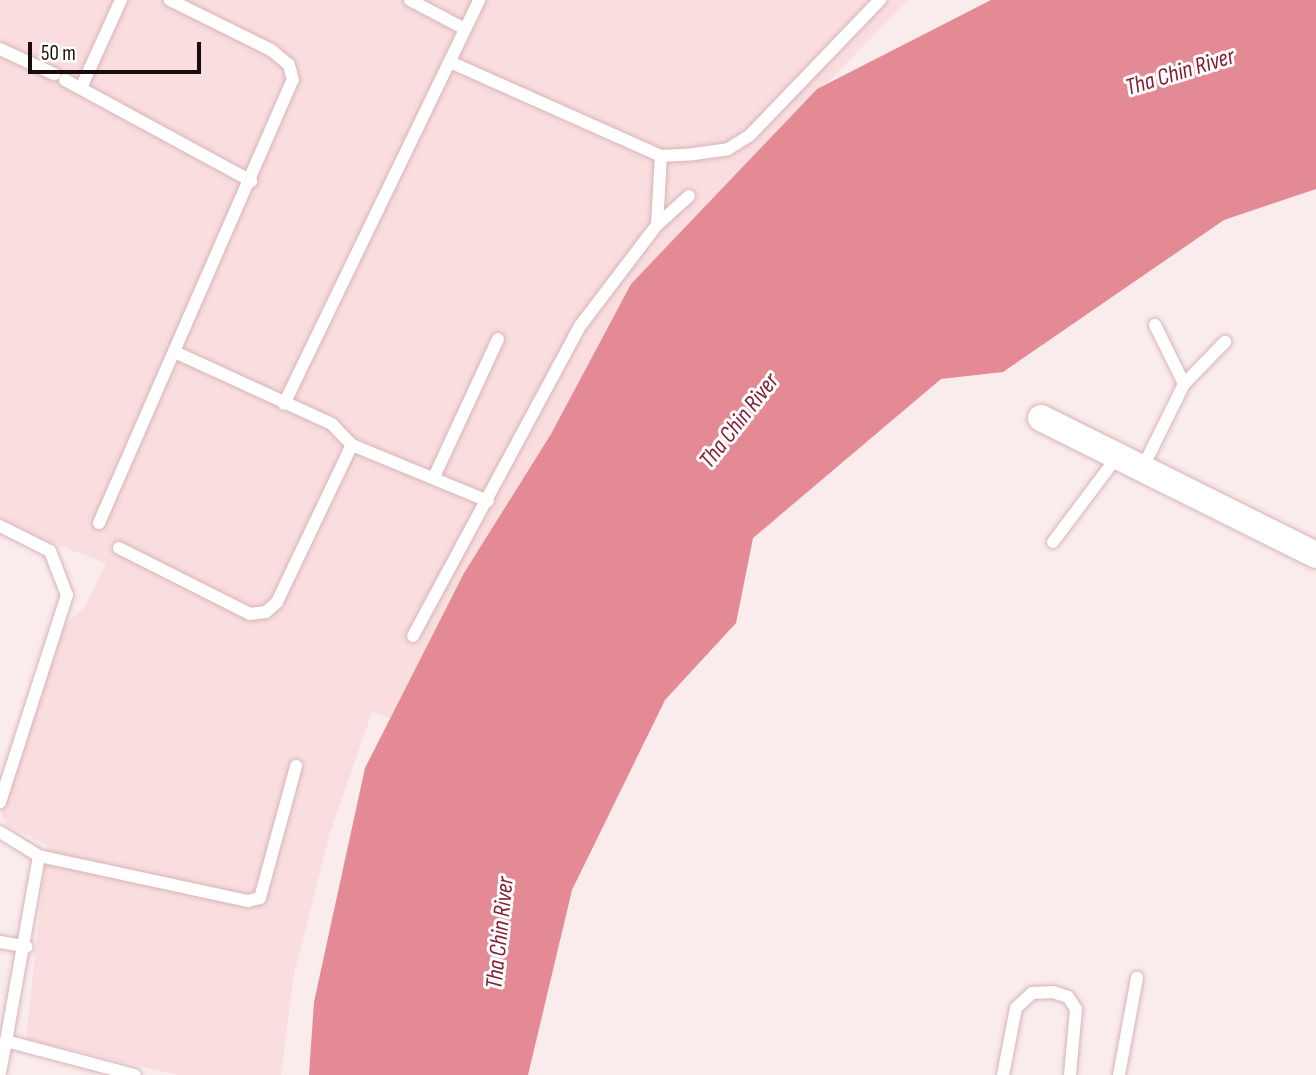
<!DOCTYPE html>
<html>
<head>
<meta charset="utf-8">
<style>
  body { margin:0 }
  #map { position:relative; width:1316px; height:1075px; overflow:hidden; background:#faebec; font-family:"Sofia Sans Condensed",sans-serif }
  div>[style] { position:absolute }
  .built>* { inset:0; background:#f9dddf }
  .water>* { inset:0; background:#e38a94 }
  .roads { filter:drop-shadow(0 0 2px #d8b4b7) drop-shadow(0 0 2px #d8b4b7) }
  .service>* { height:12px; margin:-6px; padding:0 6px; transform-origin:6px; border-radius:6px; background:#fff }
  .minor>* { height:26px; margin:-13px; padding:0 13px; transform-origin:13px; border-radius:13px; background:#fff }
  span { translate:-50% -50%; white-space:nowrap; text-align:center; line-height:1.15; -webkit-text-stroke:6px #fff; paint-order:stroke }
  .water-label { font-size:24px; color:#841c34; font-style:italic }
  .scale { position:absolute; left:28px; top:42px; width:173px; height:32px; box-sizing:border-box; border:4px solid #180c0d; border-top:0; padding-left:9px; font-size:21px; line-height:24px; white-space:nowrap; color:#180c0d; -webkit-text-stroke:5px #fff; paint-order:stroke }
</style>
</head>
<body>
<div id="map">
  <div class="built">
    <i style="clip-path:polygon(0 0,908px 0,631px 284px,551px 434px,464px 573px,390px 718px,372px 712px,330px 833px,294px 974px,281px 1075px,178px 1075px,26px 1039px,47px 845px,7px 825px,1px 813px,61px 628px,84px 608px,106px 563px,0 523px)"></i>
  </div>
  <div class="water">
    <i style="clip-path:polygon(991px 0,1316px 0,1316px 189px,1224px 220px,1003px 372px,941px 379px,753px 538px,736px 623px,665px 700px,572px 890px,528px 1075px,309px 1075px,314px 1002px,365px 768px,464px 573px,551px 434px,631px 284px,817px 89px)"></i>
  </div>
  <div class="roads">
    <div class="service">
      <i style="left:410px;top:0;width:62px;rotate:27.8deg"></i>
      <i style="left:0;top:49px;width:60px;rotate:24.8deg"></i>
      <i style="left:450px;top:62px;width:231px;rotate:24deg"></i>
      <i style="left:661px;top:156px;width:33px;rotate:-3deg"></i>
      <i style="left:694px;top:154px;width:34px;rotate:-8deg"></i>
      <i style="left:728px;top:149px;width:25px;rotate:-32deg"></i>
      <i style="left:749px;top:136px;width:189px;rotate:-46.1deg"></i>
      <i style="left:65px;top:80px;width:212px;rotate:28.5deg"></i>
      <i style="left:81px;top:88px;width:97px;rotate:-65.6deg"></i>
      <i style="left:657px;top:225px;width:43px;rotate:-42.2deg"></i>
      <i style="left:1155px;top:325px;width:66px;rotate:63.8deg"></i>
      <i style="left:284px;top:404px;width:449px;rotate:-64.2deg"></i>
      <i style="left:352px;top:445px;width:147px;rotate:22.4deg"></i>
      <i style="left:1142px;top:469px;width:95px;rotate:-63.7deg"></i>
      <i style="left:1184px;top:384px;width:59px;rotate:-45.7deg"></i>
      <i style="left:434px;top:477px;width:152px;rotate:-65.1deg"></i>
      <i style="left:99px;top:523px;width:484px;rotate:-66.4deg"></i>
      <i style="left:293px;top:80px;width:16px;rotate:-105deg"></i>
      <i style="left:289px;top:65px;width:23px;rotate:-140deg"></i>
      <i style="left:271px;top:50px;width:113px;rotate:-153.7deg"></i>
      <i style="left:0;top:526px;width:56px;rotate:26.6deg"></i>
      <i style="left:50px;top:551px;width:47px;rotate:68.9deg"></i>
      <i style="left:67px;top:595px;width:218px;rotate:107.9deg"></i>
      <i style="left:1053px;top:542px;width:105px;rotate:-53.1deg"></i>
      <i style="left:119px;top:548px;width:147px;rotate:26.7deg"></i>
      <i style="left:250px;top:614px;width:16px;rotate:-7deg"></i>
      <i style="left:266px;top:612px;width:15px;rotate:-42deg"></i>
      <i style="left:277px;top:602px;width:174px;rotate:-64.5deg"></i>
      <i style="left:352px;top:445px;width:29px;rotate:-134deg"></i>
      <i style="left:332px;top:424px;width:173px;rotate:-155.4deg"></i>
      <i style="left:413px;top:636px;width:352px;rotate:-61.7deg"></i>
      <i style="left:580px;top:326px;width:127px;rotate:-52.7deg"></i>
      <i style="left:657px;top:225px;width:69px;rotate:-86.7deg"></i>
      <i style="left:0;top:832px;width:46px;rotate:31.6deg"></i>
      <i style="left:39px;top:856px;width:188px;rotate:100.1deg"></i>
      <i style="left:6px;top:1041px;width:133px;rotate:14.8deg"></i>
      <i style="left:39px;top:856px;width:214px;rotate:12.2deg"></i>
      <i style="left:248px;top:901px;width:12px;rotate:-14deg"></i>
      <i style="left:260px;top:898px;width:137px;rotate:-74.7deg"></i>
      <i style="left:0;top:942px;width:27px;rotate:10deg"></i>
      <i style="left:0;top:1072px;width:32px;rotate:-79deg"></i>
      <i style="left:1003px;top:1075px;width:68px;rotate:-79deg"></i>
      <i style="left:1016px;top:1008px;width:22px;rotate:-43deg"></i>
      <i style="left:1032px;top:993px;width:21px;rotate:-3deg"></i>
      <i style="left:1053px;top:992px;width:16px;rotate:18deg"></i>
      <i style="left:1068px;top:997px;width:14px;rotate:56deg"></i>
      <i style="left:1076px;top:1009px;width:66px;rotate:95.2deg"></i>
      <i style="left:1119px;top:1075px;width:99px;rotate:-79.5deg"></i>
    </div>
    <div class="minor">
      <i style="left:1041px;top:418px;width:307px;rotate:26.5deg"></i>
    </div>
  </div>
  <div class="water-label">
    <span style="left:1180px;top:72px;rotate:-17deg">Tha Chin River</span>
    <span style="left:739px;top:421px;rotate:-52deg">Tha Chin River</span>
    <span style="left:500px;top:933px;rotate:-84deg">Tha Chin River</span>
  </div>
  <div class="scale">50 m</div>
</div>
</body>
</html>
